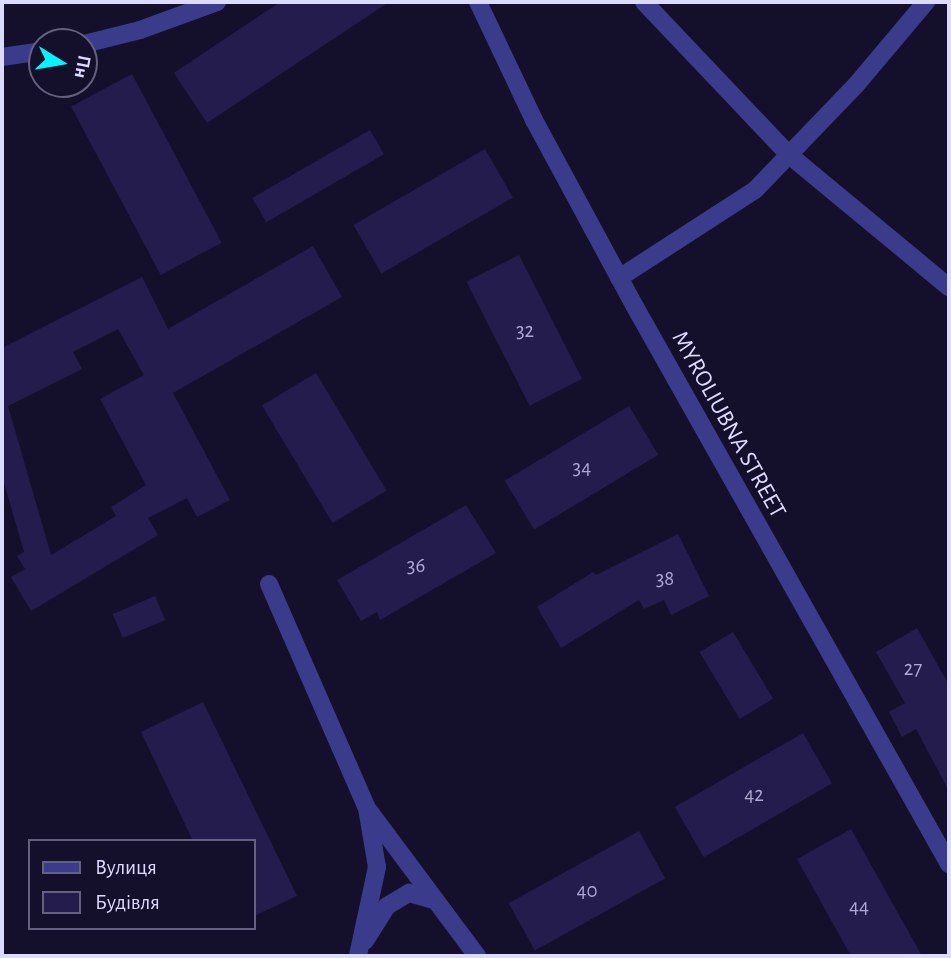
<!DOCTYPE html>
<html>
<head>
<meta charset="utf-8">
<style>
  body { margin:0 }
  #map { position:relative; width:951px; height:958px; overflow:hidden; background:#14102b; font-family:"Alegreya Sans",sans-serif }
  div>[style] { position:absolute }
  .building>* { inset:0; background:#231c4d; transform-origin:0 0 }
  .minor>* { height:18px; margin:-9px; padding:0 9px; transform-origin:9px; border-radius:9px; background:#3a3b8b }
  span { translate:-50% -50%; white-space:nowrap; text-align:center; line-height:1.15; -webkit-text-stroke:5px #14102b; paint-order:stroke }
  .number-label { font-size:21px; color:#aeaad2 }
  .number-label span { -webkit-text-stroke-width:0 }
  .street-label { font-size:24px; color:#dddaff }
  .frame { position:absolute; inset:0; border:4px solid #dddaff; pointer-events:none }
  .legend { position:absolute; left:28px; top:839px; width:228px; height:91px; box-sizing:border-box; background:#14102b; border:2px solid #646180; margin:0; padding:9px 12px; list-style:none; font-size:21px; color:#dddaff }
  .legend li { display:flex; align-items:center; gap:14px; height:35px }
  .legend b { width:35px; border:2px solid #646180 }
  .north { position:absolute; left:28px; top:28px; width:70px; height:70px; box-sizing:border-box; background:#14102b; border:2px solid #646180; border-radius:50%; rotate:101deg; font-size:19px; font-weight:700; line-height:28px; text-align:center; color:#dddaff }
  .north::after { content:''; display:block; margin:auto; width:24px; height:32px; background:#06f2ff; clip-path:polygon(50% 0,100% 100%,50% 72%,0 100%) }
</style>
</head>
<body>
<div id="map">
  <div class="building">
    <i style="clip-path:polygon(280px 2px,389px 2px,207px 123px,174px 73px)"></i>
    <i style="left:132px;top:74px;width:191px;height:69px;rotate:62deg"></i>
    <i style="left:370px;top:130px;width:28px;height:136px;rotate:60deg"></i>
    <i style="left:485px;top:149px;width:56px;height:152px;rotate:60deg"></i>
    <i style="clip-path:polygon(evenodd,313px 246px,342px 297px,173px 393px,230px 500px,197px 517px,187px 498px,148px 518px,158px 535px,31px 611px,11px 577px,25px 569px,17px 556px,24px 552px,2px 476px,2px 348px,142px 277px,168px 329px,313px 246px,118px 329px,144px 375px,100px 399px,146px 485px,111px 507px,116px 516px,51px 555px,8px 406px,82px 369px,73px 352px,118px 329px)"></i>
    <i style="left:519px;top:255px;width:139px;height:59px;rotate:63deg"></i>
    <i style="left:316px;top:373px;width:137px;height:63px;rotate:59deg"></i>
    <i style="left:629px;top:406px;width:57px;height:145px;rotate:59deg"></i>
    <i style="clip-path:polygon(466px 505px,496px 553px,380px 620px,377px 612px,361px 621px,337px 580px)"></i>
    <i style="clip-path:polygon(678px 534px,709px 596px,671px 615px,664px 600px,644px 609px,639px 600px,561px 648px,537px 607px,593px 572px,596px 575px)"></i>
    <i style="left:155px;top:596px;width:26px;height:46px;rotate:67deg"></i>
    <i style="clip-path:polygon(917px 628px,949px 685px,949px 791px,916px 729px,902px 737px,889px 712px,905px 703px,876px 652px)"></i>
    <i style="left:733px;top:632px;width:78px;height:39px;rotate:59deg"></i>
    <i style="clip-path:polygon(203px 702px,297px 896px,254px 916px,254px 841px,193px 841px,141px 732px)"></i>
    <i style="left:803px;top:733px;width:58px;height:148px;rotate:60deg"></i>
    <i style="clip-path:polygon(851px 829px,922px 956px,851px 956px,797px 859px)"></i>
    <i style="left:639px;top:831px;width:54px;height:149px;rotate:61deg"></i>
  </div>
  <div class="minor">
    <i style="left:478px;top:2px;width:131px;rotate:64.6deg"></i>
    <i style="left:534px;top:120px;width:210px;rotate:61.6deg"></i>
    <i style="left:634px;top:305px;width:642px;rotate:60.6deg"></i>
    <i style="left:644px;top:2px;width:209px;rotate:46.5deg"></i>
    <i style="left:788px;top:154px;width:209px;rotate:39.6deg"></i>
    <i style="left:84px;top:44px;width:58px;rotate:-14deg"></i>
    <i style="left:140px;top:30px;width:82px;rotate:-20deg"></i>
    <i style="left:2px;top:57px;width:40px;rotate:-8.5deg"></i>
    <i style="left:619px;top:278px;width:162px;rotate:-32.9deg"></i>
    <i style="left:755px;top:190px;width:146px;rotate:-46.1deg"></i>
    <i style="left:856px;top:85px;width:109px;rotate:-49.9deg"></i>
    <i style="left:269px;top:584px;width:244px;rotate:66.4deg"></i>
    <i style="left:367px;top:808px;width:60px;rotate:80.4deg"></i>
    <i style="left:377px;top:867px;width:91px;rotate:102.1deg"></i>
    <i style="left:369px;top:811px;width:181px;rotate:53.3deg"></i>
    <i style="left:365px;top:941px;width:41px;rotate:-57.8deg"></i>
    <i style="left:387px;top:906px;width:26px;rotate:-31deg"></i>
    <i style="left:409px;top:893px;width:26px;rotate:16deg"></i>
  </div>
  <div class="number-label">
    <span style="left:525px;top:331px">32</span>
    <span style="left:582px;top:468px">34</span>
    <span style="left:416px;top:566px">36</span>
    <span style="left:665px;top:579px">38</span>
    <span style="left:913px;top:669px">27</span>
    <span style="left:754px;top:795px">42</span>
    <span style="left:587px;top:891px">40</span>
    <span style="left:859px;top:907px">44</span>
  </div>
  <div class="street-label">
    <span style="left:728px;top:425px;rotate:61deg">MYROLIUBNA STREET</span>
  </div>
  <div class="frame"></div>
  <ul class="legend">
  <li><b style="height:9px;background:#3a3b8b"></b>Вулиця</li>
  <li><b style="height:19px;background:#231c4d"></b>Будівля</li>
  </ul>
  <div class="north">Пн</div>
</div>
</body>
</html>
